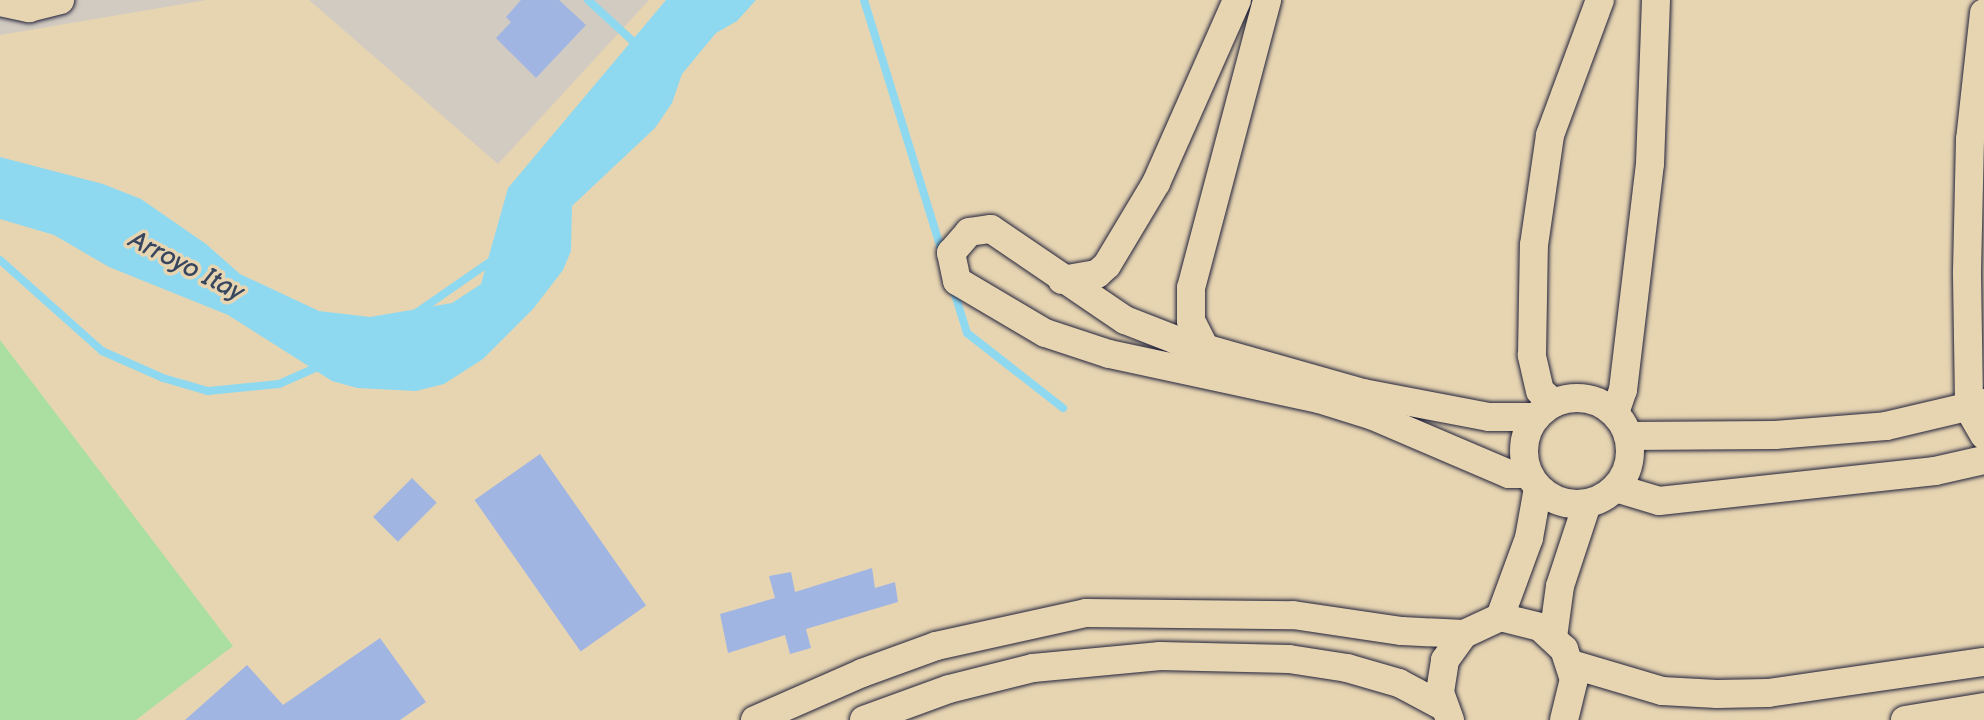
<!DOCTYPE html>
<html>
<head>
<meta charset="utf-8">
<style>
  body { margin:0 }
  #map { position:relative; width:1984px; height:720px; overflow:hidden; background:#e7d5b2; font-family:"Balsamiq Sans",sans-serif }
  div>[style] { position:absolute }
  .built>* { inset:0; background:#d2cbc1 }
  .green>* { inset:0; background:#abdfa1 }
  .water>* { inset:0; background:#8fd9f0 }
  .stream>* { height:8px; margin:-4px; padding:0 4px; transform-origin:4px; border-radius:4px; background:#8fd9f0 }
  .building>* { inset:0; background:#a1b5e3; transform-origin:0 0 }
  .roads { filter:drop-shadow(0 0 2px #22223b) drop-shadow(0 0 2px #22223b) }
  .minor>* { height:28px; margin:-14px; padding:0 14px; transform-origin:14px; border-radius:14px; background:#e7d5b2 }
  .minor>.ring { margin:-14px; padding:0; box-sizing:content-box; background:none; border:28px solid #e7d5b2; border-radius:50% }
  span { translate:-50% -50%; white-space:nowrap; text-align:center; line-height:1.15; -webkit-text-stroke:7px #e7d5b2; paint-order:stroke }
  .water-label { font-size:26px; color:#38475f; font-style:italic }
</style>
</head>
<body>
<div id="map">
  <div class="built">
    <i style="clip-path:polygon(0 0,207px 0,0 35px)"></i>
    <i style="clip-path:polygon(309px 0,649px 0,498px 164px)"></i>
  </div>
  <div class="green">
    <i style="clip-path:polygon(0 340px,233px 646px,136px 720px,0 720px)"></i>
  </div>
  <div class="water">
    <i style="clip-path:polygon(666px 0,756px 0,737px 21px,716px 33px,682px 74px,672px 103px,655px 128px,572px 206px,571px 251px,563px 270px,533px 309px,483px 359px,444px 384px,416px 391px,357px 388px,332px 381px,228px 315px,109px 267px,54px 235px,0 219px,0 157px,103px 184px,141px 199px,206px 244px,240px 274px,319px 311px,370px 317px,452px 303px,481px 284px,508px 188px)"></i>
  </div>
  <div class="stream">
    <i style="left:588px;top:0;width:67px;rotate:42.6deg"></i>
    <i style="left:864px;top:0;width:267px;rotate:72.8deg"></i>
    <i style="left:0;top:260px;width:137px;rotate:41.7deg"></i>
    <i style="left:102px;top:351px;width:67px;rotate:23.9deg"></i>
    <i style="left:163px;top:378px;width:47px;rotate:16.1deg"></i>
    <i style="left:208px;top:391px;width:71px;rotate:-5.6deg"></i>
    <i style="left:279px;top:384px;width:47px;rotate:-23.8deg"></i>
    <i style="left:953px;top:288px;width:47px;rotate:72.7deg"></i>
    <i style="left:967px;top:333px;width:122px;rotate:38deg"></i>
    <i style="left:416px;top:313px;width:95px;rotate:-34.7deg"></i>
  </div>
  <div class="building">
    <i style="clip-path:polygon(521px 0,559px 0,586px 25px,536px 78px,496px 38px,511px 22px,506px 17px)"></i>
    <i style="left:540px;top:454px;width:185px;height:80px;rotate:55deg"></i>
    <i style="left:412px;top:478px;width:35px;height:55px;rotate:45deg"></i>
    <i style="clip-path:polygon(872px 568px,875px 588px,895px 582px,898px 602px,806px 629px,811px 648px,790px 654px,785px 635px,728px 653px,720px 614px,775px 598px,769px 576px,791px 572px,795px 592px)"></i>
    <i style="clip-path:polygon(380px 638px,426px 702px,400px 720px,185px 720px,247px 665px,283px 705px)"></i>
  </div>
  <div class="roads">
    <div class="minor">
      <i style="left:0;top:2px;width:30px;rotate:12deg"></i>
      <i style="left:29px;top:8px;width:32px;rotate:-14deg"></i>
      <i style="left:1984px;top:13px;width:127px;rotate:96.3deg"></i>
      <i style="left:1970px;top:139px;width:136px;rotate:91.3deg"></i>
      <i style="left:1967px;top:275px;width:134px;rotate:89.1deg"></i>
      <i style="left:1969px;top:409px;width:30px;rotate:60deg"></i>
      <i style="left:1062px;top:280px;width:36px;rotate:-10deg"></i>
      <i style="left:1097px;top:274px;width:13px;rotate:-42deg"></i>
      <i style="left:1107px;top:265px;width:96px;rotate:-59.1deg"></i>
      <i style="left:1156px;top:183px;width:200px;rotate:-66.1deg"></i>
      <i style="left:1206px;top:350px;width:33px;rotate:-117deg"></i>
      <i style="left:1191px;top:321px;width:33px;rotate:-90deg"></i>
      <i style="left:1191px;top:288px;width:298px;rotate:-75.2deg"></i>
      <i class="ring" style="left:1524px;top:398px;width:78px;height:78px"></i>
      <i style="left:1554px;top:403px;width:18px;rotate:-139deg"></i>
      <i style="left:1540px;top:391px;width:37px;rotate:-103deg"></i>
      <i style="left:1532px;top:355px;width:110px;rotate:-89deg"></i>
      <i style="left:1534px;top:245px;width:111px;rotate:-81.7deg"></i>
      <i style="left:1550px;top:135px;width:144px;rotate:-69.7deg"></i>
      <i style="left:1615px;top:413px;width:24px;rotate:-71deg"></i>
      <i style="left:1623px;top:390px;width:228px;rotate:-83.2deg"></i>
      <i style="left:1650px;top:164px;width:164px;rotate:-87.9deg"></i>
      <i style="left:1628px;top:436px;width:147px;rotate:-0.4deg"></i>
      <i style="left:1775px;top:435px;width:111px;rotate:-4.6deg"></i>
      <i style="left:1886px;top:426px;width:101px;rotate:-13.2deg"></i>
      <i style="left:1528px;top:474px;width:19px;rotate:180deg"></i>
      <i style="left:1509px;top:474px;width:148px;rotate:-156.9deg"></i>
      <i style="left:1373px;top:416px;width:57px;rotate:-162.5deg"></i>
      <i style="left:1319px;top:399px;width:215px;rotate:-167.9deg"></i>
      <i style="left:1109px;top:354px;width:67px;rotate:-161.8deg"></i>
      <i style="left:1045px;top:333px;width:102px;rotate:-149.4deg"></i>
      <i style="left:957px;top:281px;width:29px;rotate:-102deg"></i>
      <i style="left:951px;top:253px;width:28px;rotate:-49deg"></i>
      <i style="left:969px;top:232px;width:22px;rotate:-8deg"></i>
      <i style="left:991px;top:229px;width:162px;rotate:34.2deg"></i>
      <i style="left:1125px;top:320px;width:55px;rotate:21.4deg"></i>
      <i style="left:1176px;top:340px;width:194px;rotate:15.8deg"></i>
      <i style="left:1363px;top:393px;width:128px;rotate:10.8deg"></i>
      <i style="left:1489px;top:417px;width:47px"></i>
      <i style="left:1616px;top:488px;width:45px;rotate:16.8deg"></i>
      <i style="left:1659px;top:501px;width:278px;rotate:-6.2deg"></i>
      <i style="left:1935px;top:471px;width:50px;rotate:-12.7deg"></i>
      <i style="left:1500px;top:617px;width:84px;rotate:-69.8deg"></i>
      <i style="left:1529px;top:538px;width:51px;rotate:-79.8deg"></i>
      <i style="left:1553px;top:637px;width:51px;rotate:-82.2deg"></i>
      <i style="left:1560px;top:586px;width:86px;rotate:-71.8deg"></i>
      <i style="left:1571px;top:664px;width:95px;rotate:16.5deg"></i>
      <i style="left:1662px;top:691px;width:55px;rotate:3.1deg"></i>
      <i style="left:1717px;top:694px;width:51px;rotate:-1.1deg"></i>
      <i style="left:1768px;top:693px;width:218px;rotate:-8.2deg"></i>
      <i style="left:755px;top:720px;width:117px;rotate:-23.7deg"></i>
      <i style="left:862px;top:673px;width:79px;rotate:-20deg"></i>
      <i style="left:936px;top:646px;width:154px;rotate:-12.4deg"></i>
      <i style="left:1086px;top:613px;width:207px;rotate:0.6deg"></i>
      <i style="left:1293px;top:615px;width:110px;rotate:8.4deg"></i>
      <i style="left:1402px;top:631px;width:62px;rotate:2.8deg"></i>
      <i style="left:864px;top:720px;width:90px;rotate:-20deg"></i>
      <i style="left:949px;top:689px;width:87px;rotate:-14deg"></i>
      <i style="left:1033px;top:668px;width:128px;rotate:-5.4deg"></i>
      <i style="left:1160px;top:656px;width:129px;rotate:1.3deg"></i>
      <i style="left:1289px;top:659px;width:59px;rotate:8.8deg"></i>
      <i style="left:1347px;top:668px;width:54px;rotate:16.1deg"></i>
      <i style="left:1399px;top:683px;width:51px;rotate:28.1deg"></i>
      <i style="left:1450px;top:720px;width:30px;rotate:-110deg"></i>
      <i style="left:1440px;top:692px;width:32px;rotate:-81deg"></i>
      <i style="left:1445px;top:660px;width:32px;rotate:-54deg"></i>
      <i style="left:1464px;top:634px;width:40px;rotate:-25deg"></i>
      <i style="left:1500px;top:617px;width:41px;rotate:14deg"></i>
      <i style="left:1540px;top:627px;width:33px;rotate:43deg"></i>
      <i style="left:1564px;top:649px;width:32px;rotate:72deg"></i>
      <i style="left:1574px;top:679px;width:42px;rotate:103.7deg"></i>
      <i style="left:1905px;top:720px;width:80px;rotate:-9.3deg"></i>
    </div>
  </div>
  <div class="water-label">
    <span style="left:186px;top:267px;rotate:27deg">Arroyo Itay</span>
  </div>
</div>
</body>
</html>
